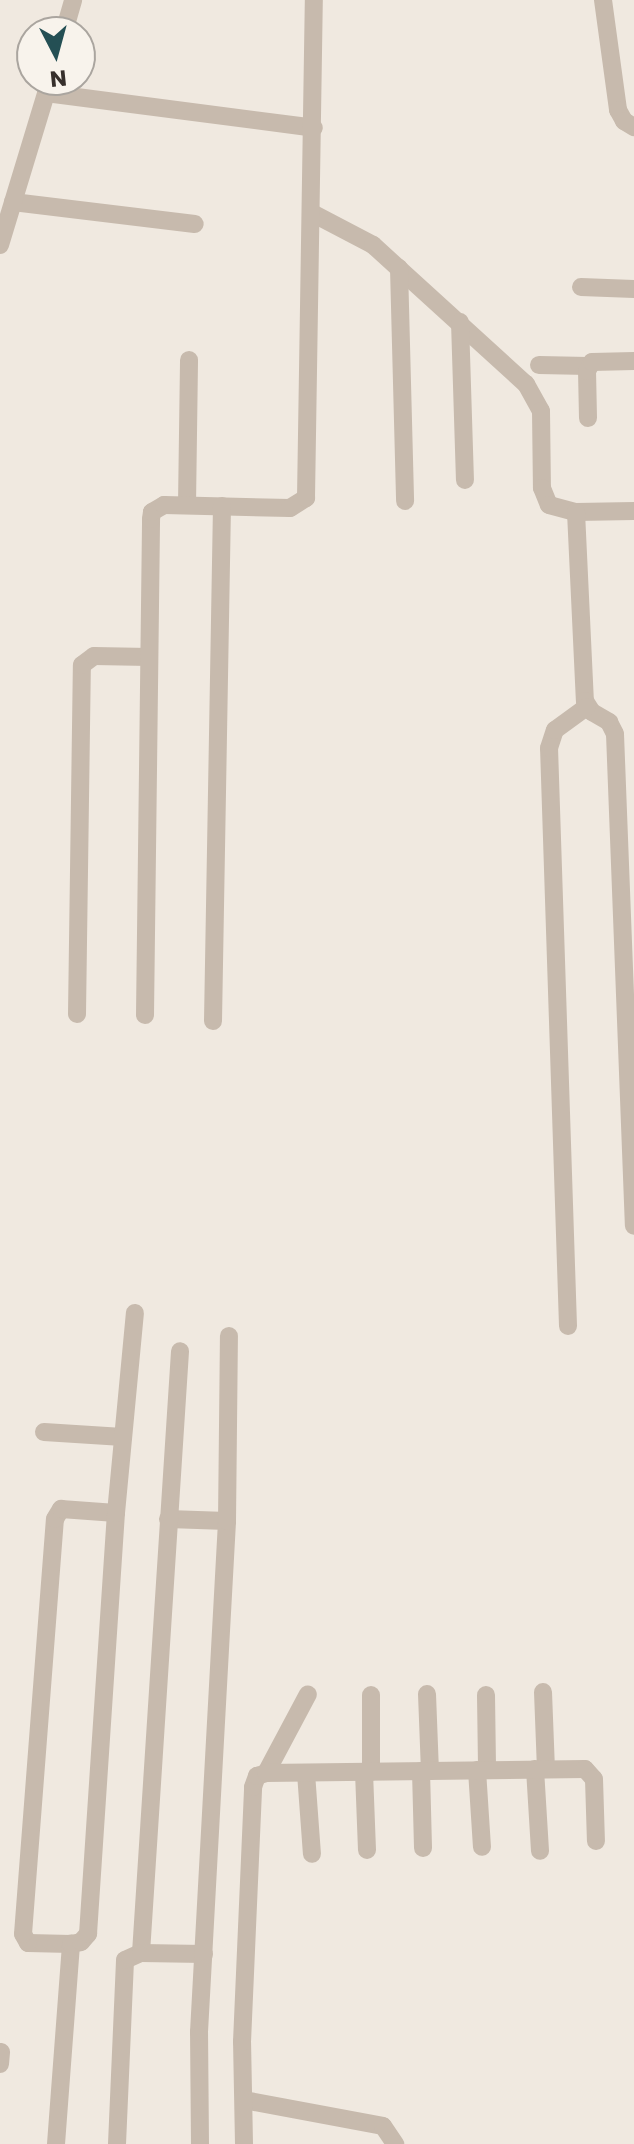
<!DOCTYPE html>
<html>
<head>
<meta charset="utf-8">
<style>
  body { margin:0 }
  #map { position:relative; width:634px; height:2144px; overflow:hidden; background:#f0e9e0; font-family:Poppins,sans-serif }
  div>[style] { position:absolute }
  .minor>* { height:18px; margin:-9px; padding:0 9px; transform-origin:9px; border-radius:9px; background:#c7baad }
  span { translate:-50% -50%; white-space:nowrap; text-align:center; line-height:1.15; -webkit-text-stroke:6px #f8f3ec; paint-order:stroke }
  .north { position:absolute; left:16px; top:16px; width:80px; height:80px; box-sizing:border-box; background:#f8f3ec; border:2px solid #aaa59f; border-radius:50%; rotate:174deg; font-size:22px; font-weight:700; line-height:32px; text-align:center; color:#362f2b }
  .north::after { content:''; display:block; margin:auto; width:28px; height:36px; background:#244f54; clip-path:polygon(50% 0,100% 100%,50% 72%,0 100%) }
</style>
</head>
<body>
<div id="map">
  <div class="minor">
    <i style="left:603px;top:0;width:111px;rotate:82.2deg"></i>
    <i style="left:618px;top:110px;width:13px;rotate:61deg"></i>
    <i style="left:624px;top:121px;width:12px;rotate:31deg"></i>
    <i style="left:64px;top:32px;width:33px;rotate:-74deg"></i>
    <i style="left:46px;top:93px;width:270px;rotate:7.4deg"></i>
    <i style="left:13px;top:202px;width:183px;rotate:6.9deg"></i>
    <i style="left:312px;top:213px;width:69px;rotate:27.7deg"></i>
    <i style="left:373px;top:245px;width:207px;rotate:42.3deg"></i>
    <i style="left:526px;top:384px;width:31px;rotate:61deg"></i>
    <i style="left:541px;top:411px;width:77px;rotate:89.3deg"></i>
    <i style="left:542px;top:488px;width:18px;rotate:68deg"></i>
    <i style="left:549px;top:505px;width:28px;rotate:15deg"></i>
    <i style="left:576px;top:512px;width:58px;rotate:-1deg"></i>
    <i style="left:0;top:245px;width:172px;rotate:-73.1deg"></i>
    <i style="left:399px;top:268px;width:233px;rotate:88.5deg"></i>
    <i style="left:581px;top:287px;width:53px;rotate:2.2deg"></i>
    <i style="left:460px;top:322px;width:158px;rotate:88.2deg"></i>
    <i style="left:539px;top:365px;width:49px;rotate:1.2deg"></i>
    <i style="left:588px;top:418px;width:47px;rotate:-91.2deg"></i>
    <i style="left:587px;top:371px;width:10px;rotate:-61deg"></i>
    <i style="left:592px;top:362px;width:42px;rotate:-1.4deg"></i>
    <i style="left:187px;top:505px;width:145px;rotate:-89.2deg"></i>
    <i style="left:576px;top:512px;width:189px;rotate:87.3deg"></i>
    <i style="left:585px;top:701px;width:13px;rotate:58deg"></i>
    <i style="left:592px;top:712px;width:20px;rotate:30deg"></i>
    <i style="left:609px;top:722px;width:13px;rotate:63deg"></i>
    <i style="left:615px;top:734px;width:492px;rotate:87.8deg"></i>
    <i style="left:77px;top:1014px;width:349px;rotate:-89.2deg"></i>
    <i style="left:82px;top:665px;width:15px;rotate:-37deg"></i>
    <i style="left:94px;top:656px;width:55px;rotate:1deg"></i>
    <i style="left:145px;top:1015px;width:496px;rotate:-89.3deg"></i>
    <i style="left:151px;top:519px;width:7px;rotate:-82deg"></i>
    <i style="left:152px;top:512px;width:14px;rotate:-30deg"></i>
    <i style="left:164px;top:505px;width:126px;rotate:1.4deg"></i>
    <i style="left:290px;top:508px;width:19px;rotate:-32deg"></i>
    <i style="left:306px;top:498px;width:498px;rotate:-89.1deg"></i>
    <i style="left:213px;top:1021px;width:515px;rotate:-89deg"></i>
    <i style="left:568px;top:1326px;width:578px;rotate:-91.88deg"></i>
    <i style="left:549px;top:748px;width:19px;rotate:-72deg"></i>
    <i style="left:555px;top:730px;width:39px;rotate:-36deg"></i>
    <i style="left:44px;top:1432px;width:79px;rotate:3.6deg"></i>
    <i style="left:168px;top:1519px;width:59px;rotate:1.9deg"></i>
    <i style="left:543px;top:1692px;width:77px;rotate:87.8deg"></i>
    <i style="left:427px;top:1694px;width:77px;rotate:87.8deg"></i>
    <i style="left:371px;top:1695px;width:77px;rotate:90deg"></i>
    <i style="left:486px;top:1695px;width:75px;rotate:89.2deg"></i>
    <i style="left:535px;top:1769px;width:82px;rotate:86.5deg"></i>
    <i style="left:477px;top:1770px;width:77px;rotate:86.3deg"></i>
    <i style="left:421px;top:1771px;width:77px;rotate:88.5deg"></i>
    <i style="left:364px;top:1772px;width:78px;rotate:87.8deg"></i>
    <i style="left:266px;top:1773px;width:89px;rotate:-62deg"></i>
    <i style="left:306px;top:1773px;width:81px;rotate:85.8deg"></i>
    <i style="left:71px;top:1944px;width:43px;rotate:-178.7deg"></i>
    <i style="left:28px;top:1943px;width:10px;rotate:-119deg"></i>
    <i style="left:23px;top:1934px;width:416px;rotate:-85.6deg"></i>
    <i style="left:55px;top:1519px;width:12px;rotate:-59deg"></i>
    <i style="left:61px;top:1509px;width:55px;rotate:4.2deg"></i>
    <i style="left:141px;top:1953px;width:603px;rotate:-86.29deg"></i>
    <i style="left:0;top:2064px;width:12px;rotate:-85deg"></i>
    <i style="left:244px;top:2100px;width:141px;rotate:10.6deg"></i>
    <i style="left:383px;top:2126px;width:22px;rotate:56deg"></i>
    <i style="left:56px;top:2144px;width:201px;rotate:-85.7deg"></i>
    <i style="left:71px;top:1944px;width:10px;rotate:-11deg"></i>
    <i style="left:81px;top:1942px;width:11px;rotate:-49deg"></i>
    <i style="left:88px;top:1934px;width:422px;rotate:-86.2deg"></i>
    <i style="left:116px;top:1513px;width:201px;rotate:-84.6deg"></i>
    <i style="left:117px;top:2144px;width:184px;rotate:-87.5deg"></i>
    <i style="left:125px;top:1960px;width:17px;rotate:-24deg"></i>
    <i style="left:141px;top:1953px;width:63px;rotate:0.9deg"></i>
    <i style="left:200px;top:2144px;width:112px;rotate:-90.5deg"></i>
    <i style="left:199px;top:2032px;width:512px;rotate:-86.86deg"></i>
    <i style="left:227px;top:1521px;width:185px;rotate:-89.4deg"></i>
    <i style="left:244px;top:2144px;width:102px;rotate:-91.1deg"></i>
    <i style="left:242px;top:2042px;width:255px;rotate:-87.5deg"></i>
    <i style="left:253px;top:1787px;width:12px;rotate:-70deg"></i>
    <i style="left:257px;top:1776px;width:9px;rotate:-18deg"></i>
    <i style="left:266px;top:1773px;width:319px;rotate:-0.7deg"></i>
    <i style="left:585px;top:1769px;width:13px;rotate:48deg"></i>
    <i style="left:594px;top:1779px;width:62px;rotate:88.2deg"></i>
  </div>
  <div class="north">N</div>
</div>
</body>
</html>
